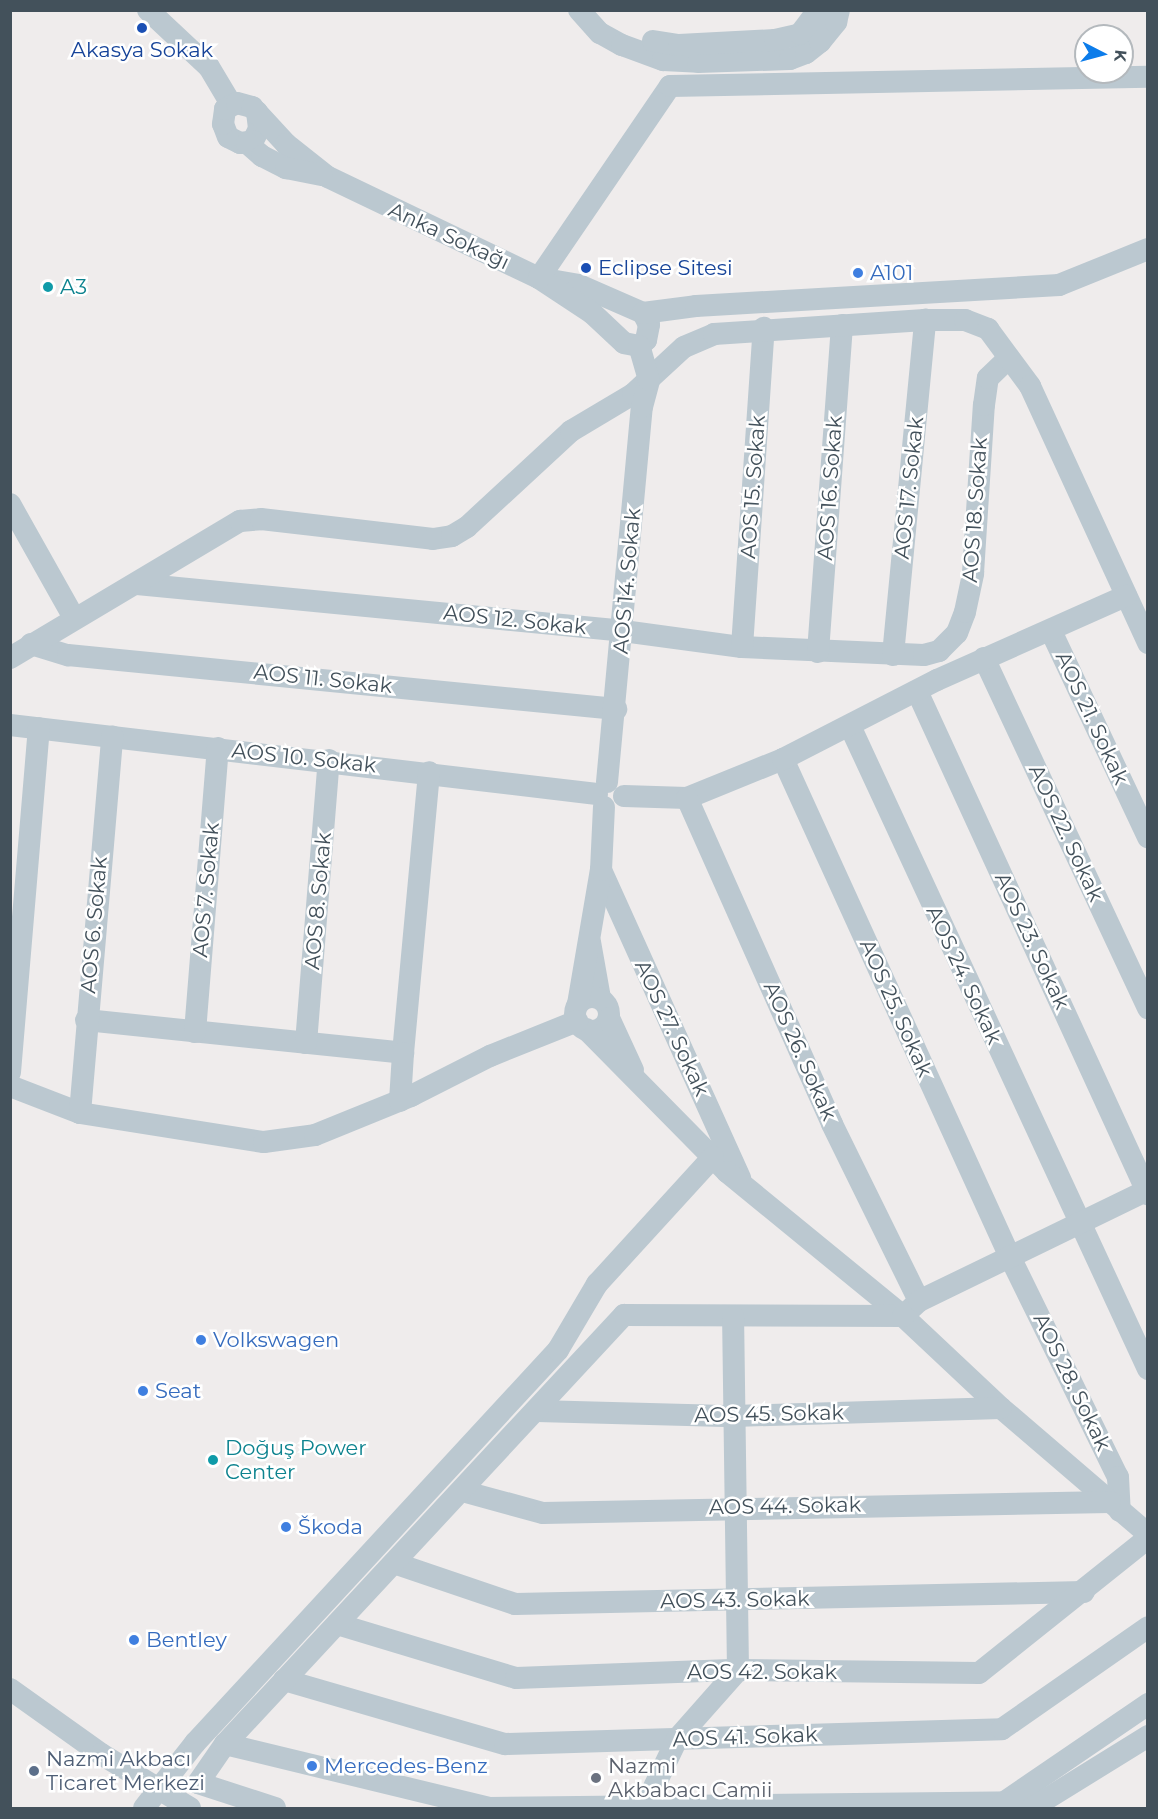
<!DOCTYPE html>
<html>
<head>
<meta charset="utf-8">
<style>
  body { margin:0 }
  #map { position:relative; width:1158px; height:1819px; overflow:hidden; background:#efecec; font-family:Montserrat,sans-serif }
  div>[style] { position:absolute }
  .minor>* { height:22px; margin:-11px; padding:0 11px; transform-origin:11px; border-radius:11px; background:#bbc8d0 }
  .minor>.ring { margin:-11px; padding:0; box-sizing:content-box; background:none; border:22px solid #bbc8d0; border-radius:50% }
  .dots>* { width:16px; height:16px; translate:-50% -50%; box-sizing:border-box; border:3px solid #fff; border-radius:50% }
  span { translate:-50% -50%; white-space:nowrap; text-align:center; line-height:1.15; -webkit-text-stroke:5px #fff; paint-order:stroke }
  .transit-label { font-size:21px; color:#164399 }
  .left { translate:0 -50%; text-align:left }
  .street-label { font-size:21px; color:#43515b }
  .shop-label { font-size:21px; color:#366cbe }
  .culture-label { font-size:21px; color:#0d838f }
  .service-label { font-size:21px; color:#4e5e75 }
  .worship-label { font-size:21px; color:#5b616d }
  .frame { position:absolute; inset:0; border:12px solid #43515b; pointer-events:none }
  .north { position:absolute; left:1074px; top:24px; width:60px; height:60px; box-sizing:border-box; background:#fff; border:2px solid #b4b9bd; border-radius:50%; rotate:96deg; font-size:16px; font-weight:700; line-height:24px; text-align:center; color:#43515b }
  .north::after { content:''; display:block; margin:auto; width:21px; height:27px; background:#0c7cea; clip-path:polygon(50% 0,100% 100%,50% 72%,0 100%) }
</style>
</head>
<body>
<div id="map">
  <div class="minor">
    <i style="left:148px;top:10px;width:83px;rotate:43.1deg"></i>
    <i style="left:209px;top:67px;width:43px;rotate:59.3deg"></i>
    <i style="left:579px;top:10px;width:31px;rotate:48deg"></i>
    <i style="left:600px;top:33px;width:25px;rotate:29deg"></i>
    <i style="left:622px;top:45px;width:44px;rotate:20.1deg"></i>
    <i style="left:663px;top:60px;width:35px;rotate:3deg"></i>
    <i style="left:698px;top:62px;width:92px;rotate:-1.9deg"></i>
    <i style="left:790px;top:59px;width:17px;rotate:-21deg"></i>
    <i style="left:806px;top:53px;width:18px;rotate:-38deg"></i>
    <i style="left:820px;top:42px;width:26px;rotate:-51deg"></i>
    <i style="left:836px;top:22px;width:12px;rotate:-76deg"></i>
    <i style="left:653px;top:41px;width:26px;rotate:9deg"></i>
    <i style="left:679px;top:45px;width:96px;rotate:-3deg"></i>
    <i style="left:775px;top:40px;width:26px;rotate:-13deg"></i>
    <i style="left:800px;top:34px;width:30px;rotate:-53deg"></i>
    <i style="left:257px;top:112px;width:17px;rotate:83deg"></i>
    <i style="left:259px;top:129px;width:13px;rotate:117deg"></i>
    <i style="left:253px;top:141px;width:13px;rotate:171deg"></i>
    <i style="left:240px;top:143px;width:13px;rotate:-153deg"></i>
    <i style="left:228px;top:137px;width:14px;rotate:-111deg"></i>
    <i style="left:223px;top:124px;width:15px;rotate:-82deg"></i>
    <i style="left:225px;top:109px;width:13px;rotate:-27deg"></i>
    <i style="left:237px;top:103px;width:16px;rotate:15deg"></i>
    <i style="left:252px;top:107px;width:50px;rotate:47.4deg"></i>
    <i style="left:286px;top:144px;width:53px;rotate:38.2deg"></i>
    <i style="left:328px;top:177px;width:234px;rotate:25.6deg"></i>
    <i style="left:539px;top:278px;width:41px;rotate:9.9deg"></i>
    <i style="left:579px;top:285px;width:70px;rotate:23.6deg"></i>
    <i style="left:643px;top:313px;width:13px;rotate:63deg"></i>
    <i style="left:649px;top:325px;width:15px;rotate:101deg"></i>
    <i style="left:646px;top:340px;width:9px;rotate:139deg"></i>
    <i style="left:639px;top:346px;width:15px;rotate:-169deg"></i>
    <i style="left:624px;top:343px;width:44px;rotate:-136.8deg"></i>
    <i style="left:592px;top:313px;width:64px;rotate:-146.6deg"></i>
    <i style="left:247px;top:143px;width:20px;rotate:41deg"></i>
    <i style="left:262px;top:156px;width:27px;rotate:27deg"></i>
    <i style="left:286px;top:168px;width:36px;rotate:11deg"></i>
    <i style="left:539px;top:278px;width:232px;rotate:-55.7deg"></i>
    <i style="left:670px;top:86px;width:478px;rotate:-1.1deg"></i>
    <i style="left:643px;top:313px;width:53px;rotate:-7.5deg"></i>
    <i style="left:696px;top:306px;width:364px;rotate:-3.3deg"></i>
    <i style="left:1059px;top:285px;width:96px;rotate:-22deg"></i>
    <i style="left:10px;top:504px;width:131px;rotate:60.7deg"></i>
    <i style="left:137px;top:584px;width:488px;rotate:5.5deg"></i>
    <i style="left:623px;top:631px;width:120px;rotate:7.7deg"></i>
    <i style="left:742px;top:647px;width:182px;rotate:2.5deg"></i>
    <i style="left:924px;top:655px;width:16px;rotate:-15deg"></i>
    <i style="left:939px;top:651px;width:25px;rotate:-45deg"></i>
    <i style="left:957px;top:633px;width:22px;rotate:-69deg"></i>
    <i style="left:965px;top:612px;width:40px;rotate:-78deg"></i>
    <i style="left:973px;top:573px;width:168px;rotate:-86.3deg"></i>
    <i style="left:984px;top:405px;width:27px;rotate:-82deg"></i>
    <i style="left:988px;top:378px;width:29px;rotate:-44deg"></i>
    <i style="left:1051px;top:631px;width:228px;rotate:64.8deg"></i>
    <i style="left:31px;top:644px;width:39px;rotate:17deg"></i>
    <i style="left:68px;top:655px;width:551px;rotate:5.63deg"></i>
    <i style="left:742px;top:647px;width:320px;rotate:-86.1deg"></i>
    <i style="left:818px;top:652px;width:328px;rotate:-85.8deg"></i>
    <i style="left:893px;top:655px;width:337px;rotate:-84.5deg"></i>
    <i style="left:10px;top:658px;width:268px;rotate:-30.8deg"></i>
    <i style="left:240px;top:521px;width:21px;rotate:-5deg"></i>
    <i style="left:261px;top:519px;width:173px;rotate:6.6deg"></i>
    <i style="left:433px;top:539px;width:19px;rotate:-9deg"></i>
    <i style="left:452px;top:536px;width:17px;rotate:-31deg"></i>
    <i style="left:467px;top:527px;width:142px;rotate:-42.7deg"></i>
    <i style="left:571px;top:431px;width:72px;rotate:-30.8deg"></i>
    <i style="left:633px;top:394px;width:69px;rotate:-42.7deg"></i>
    <i style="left:684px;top:347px;width:33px;rotate:-23deg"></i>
    <i style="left:714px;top:334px;width:211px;rotate:-3.8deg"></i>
    <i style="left:925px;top:320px;width:40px"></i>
    <i style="left:965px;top:320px;width:25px;rotate:21deg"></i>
    <i style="left:988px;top:329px;width:71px;rotate:53.6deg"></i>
    <i style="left:1030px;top:386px;width:283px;rotate:65.3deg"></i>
    <i style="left:984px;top:658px;width:387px;rotate:64.9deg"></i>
    <i style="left:917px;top:691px;width:554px;rotate:65.33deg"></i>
    <i style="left:10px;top:725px;width:591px;rotate:6.7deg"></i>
    <i style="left:850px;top:726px;width:709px;rotate:65.13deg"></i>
    <i style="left:783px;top:759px;width:547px;rotate:65.5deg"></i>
    <i style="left:1010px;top:1257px;width:245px;rotate:63.9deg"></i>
    <i style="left:1118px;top:1477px;width:34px;rotate:87deg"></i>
    <i style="left:607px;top:782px;width:377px;rotate:-84.7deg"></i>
    <i style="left:642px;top:407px;width:28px;rotate:-75deg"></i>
    <i style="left:649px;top:380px;width:35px;rotate:-106deg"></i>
    <i style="left:624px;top:796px;width:63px;rotate:1.8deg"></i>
    <i style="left:687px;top:798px;width:104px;rotate:-22.1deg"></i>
    <i style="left:783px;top:759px;width:173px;rotate:-27.2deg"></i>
    <i style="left:937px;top:680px;width:207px;rotate:-24deg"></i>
    <i style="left:687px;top:798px;width:357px;rotate:66deg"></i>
    <i style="left:832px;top:1124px;width:197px;rotate:63.8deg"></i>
    <i style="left:601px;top:870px;width:338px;rotate:65.7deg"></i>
    <i style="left:590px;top:942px;width:57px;rotate:79.9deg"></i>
    <i class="ring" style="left:575px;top:997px;width:12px;height:12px"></i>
    <i style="left:578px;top:1004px;width:136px;rotate:-80.3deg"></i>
    <i style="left:601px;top:870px;width:63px;rotate:-87.3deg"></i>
    <i style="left:609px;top:1018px;width:57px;rotate:65.2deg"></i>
    <i style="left:86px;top:1020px;width:319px;rotate:5.9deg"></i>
    <i style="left:403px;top:1053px;width:282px;rotate:-84.7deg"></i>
    <i style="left:586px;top:1029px;width:201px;rotate:45.4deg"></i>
    <i style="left:727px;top:1172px;width:227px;rotate:39.3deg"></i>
    <i style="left:903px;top:1316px;width:134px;rotate:43.2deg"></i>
    <i style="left:1001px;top:1408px;width:194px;rotate:40.6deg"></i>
    <i style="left:195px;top:1032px;width:285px;rotate:-85.4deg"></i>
    <i style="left:306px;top:1043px;width:284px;rotate:-85.4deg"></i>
    <i style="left:10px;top:1072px;width:345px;rotate:-85.2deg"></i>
    <i style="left:10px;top:1086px;width:75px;rotate:21.1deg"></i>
    <i style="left:80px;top:1113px;width:186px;rotate:9deg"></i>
    <i style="left:264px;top:1142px;width:51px;rotate:-7.8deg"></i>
    <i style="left:315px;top:1135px;width:104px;rotate:-22.1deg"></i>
    <i style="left:411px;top:1096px;width:89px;rotate:-26.9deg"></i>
    <i style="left:490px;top:1056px;width:94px;rotate:-21.9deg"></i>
    <i style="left:400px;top:1101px;width:48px;rotate:-86.4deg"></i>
    <i style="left:80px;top:1113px;width:378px;rotate:-85.1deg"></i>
    <i style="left:537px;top:1411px;width:197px;rotate:1.5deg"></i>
    <i style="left:734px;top:1416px;width:267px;rotate:-1.7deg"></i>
    <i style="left:462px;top:1491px;width:84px;rotate:15.2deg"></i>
    <i style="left:543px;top:1513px;width:567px;rotate:-1.11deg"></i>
    <i style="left:394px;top:1563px;width:128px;rotate:18.7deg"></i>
    <i style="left:515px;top:1604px;width:569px;rotate:-1.21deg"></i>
    <i style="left:337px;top:1624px;width:187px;rotate:16.8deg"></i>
    <i style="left:516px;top:1678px;width:222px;rotate:-2.1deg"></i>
    <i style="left:738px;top:1670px;width:241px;rotate:0.7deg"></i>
    <i style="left:979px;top:1673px;width:216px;rotate:-38.6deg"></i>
    <i style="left:284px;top:1680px;width:230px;rotate:16.2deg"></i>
    <i style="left:505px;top:1744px;width:497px;rotate:-1.7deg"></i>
    <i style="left:1002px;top:1729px;width:178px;rotate:-34.9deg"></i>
    <i style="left:10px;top:1689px;width:112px;rotate:35.5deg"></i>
    <i style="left:101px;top:1754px;width:104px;rotate:31.2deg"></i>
    <i style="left:225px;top:1744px;width:272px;rotate:13.6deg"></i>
    <i style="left:489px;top:1808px;width:554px;rotate:-0.62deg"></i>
    <i style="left:1003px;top:1803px;width:176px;rotate:-34.3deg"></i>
    <i style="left:144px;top:1808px;width:83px;rotate:-51.9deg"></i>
    <i style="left:195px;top:1743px;width:535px;rotate:-47.27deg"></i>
    <i style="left:558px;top:1350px;width:77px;rotate:-59.4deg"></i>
    <i style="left:597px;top:1284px;width:172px;rotate:-47.6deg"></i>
    <i style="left:275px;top:1808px;width:81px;rotate:-162deg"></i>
    <i style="left:198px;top:1783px;width:47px;rotate:-55.3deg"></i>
    <i style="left:225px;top:1744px;width:586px;rotate:-47.08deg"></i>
    <i style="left:624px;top:1315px;width:279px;rotate:0.2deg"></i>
    <i style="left:903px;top:1316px;width:22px;rotate:-43deg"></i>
    <i style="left:919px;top:1301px;width:254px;rotate:-25.9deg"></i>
    <i style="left:644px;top:1808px;width:76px;rotate:-64.4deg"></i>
    <i style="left:677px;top:1739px;width:92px;rotate:-48.5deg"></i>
    <i style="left:738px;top:1670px;width:353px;rotate:-90.8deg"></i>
    <i style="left:1032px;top:1808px;width:137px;rotate:-31.8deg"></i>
  </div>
  <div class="dots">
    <i style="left:142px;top:28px;background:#1a4fb4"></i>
    <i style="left:586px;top:268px;background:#1a4fb4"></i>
    <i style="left:858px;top:273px;background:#3f7fe0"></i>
    <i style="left:48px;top:287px;background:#0f9aa8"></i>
    <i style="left:201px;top:1340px;background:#3f7fe0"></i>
    <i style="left:143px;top:1391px;background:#3f7fe0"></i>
    <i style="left:213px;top:1460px;background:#0f9aa8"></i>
    <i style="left:286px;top:1527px;background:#3f7fe0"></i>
    <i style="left:134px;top:1640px;background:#3f7fe0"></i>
    <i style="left:312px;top:1766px;background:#3f7fe0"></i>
    <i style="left:34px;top:1771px;background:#5c6f8a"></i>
    <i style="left:596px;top:1778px;background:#6b7280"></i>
  </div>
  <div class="transit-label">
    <span style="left:142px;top:50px">Akasya Sokak</span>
    <span class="left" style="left:598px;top:268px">Eclipse Sitesi</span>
  </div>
  <div class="street-label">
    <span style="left:449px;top:236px;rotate:25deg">Anka Sokağı</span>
    <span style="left:753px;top:487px;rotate:-86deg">AOS 15. Sokak</span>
    <span style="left:830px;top:488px;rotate:-86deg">AOS 16. Sokak</span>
    <span style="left:909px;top:488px;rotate:-84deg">AOS 17. Sokak</span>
    <span style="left:975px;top:510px;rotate:-86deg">AOS 18. Sokak</span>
    <span style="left:627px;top:581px;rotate:-85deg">AOS 14. Sokak</span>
    <span style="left:515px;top:620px;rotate:6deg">AOS 12. Sokak</span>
    <span style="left:323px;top:679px;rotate:6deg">AOS 11. Sokak</span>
    <span style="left:1092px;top:718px;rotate:65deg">AOS 21. Sokak</span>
    <span style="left:304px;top:758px;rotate:6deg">AOS 10. Sokak</span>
    <span style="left:1066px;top:833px;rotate:65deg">AOS 22. Sokak</span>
    <span style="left:206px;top:890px;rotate:-85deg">AOS 7. Sokak</span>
    <span style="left:318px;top:901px;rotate:-85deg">AOS 8. Sokak</span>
    <span style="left:94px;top:925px;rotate:-85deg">AOS 6. Sokak</span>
    <span style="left:1032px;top:941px;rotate:65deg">AOS 23. Sokak</span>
    <span style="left:964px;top:975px;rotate:65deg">AOS 24. Sokak</span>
    <span style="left:896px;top:1008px;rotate:66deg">AOS 25. Sokak</span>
    <span style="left:672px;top:1028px;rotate:65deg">AOS 27. Sokak</span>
    <span style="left:800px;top:1051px;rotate:66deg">AOS 26. Sokak</span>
    <span style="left:1072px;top:1382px;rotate:64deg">AOS 28. Sokak</span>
    <span style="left:769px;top:1414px;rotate:-1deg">AOS 45. Sokak</span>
    <span style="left:785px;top:1506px;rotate:-1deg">AOS 44. Sokak</span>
    <span style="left:735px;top:1600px;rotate:-1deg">AOS 43. Sokak</span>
    <span style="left:762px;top:1672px">AOS 42. Sokak</span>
    <span style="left:745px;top:1737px;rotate:-2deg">AOS 41. Sokak</span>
  </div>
  <div class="shop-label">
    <span class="left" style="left:870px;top:273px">A101</span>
    <span class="left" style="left:213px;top:1340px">Volkswagen</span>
    <span class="left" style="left:155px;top:1391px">Seat</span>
    <span class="left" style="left:298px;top:1527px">Škoda</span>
    <span class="left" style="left:146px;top:1640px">Bentley</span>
    <span class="left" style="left:324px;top:1766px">Mercedes-Benz</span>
  </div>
  <div class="culture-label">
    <span class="left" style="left:60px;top:287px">A3</span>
    <span class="left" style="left:225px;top:1460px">Doğuş Power<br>Center</span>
  </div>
  <div class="service-label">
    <span class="left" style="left:46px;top:1771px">Nazmi Akbacı<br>Ticaret Merkezi</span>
  </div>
  <div class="worship-label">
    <span class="left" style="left:608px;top:1778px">Nazmi<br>Akbabacı Camii</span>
  </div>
  <div class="frame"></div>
  <div class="north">K</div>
</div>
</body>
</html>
